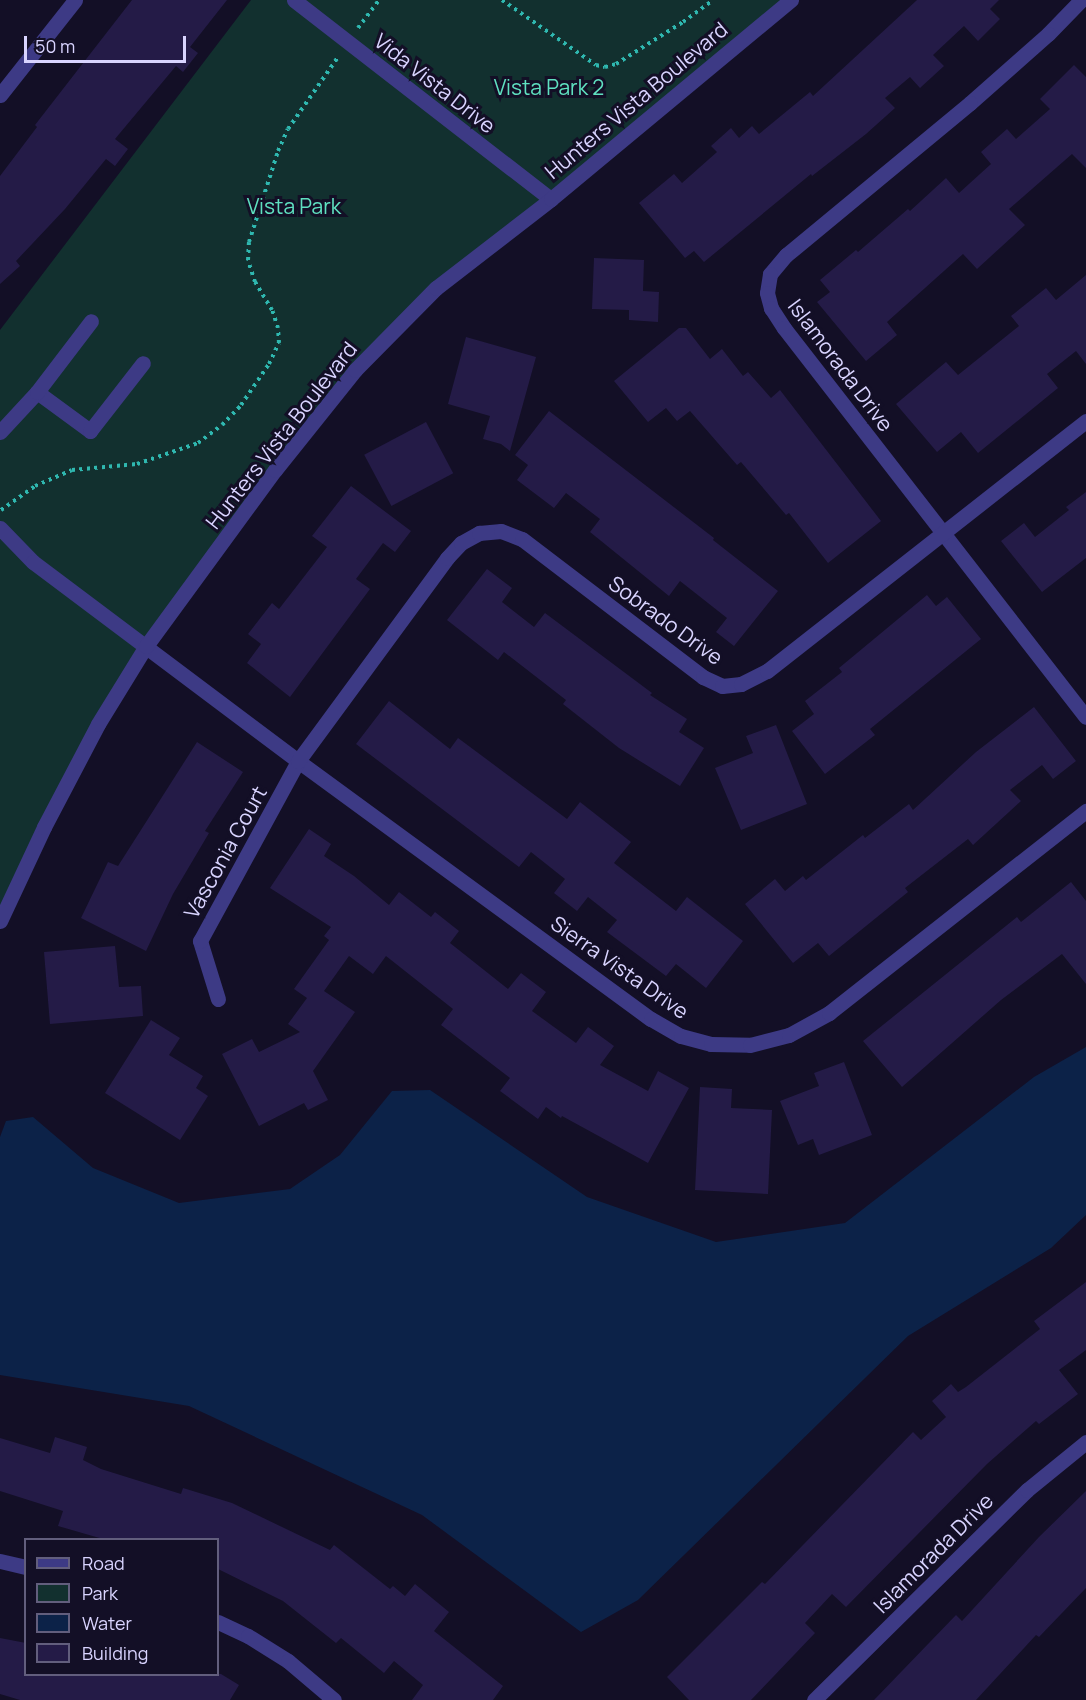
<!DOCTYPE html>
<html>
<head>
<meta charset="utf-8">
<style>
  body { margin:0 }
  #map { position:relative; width:1086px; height:1700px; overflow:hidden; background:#130f26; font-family:Manrope,sans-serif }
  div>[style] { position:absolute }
  .green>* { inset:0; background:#12302f }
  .water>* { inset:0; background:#0c2248 }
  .building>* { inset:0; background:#241b47; transform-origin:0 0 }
  .path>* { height:4px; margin-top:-2px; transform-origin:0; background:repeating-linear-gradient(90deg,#2fb8b0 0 3px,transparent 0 7.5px) }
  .minor>* { height:15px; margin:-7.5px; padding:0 7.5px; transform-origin:7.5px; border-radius:7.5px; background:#3d3a85 }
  span { translate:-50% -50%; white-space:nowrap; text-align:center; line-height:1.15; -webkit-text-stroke:6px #130f26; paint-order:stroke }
  .street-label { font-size:21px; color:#d9d4ff }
  .park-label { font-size:21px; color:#5fe0c0 }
  .legend { position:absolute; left:24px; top:1538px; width:195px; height:138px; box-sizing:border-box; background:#130f26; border:2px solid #625e7d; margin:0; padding:8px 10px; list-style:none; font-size:18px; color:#d9d4ff }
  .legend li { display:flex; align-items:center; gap:12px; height:30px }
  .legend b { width:30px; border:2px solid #625e7d }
  .scale { position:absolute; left:24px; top:36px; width:162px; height:27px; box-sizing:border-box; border:3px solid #d9d4ff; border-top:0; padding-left:8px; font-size:18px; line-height:21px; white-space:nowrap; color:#d9d4ff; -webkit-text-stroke:4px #130f26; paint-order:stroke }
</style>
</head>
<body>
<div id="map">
  <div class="green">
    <i style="clip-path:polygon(251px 0,791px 0,436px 288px,355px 370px,146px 646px,0 921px,0 330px)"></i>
  </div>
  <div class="water">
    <i style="clip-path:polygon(1086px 1047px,1086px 1215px,1051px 1248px,908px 1336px,638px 1600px,581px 1632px,422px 1515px,189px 1406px,0 1375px,0 1137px,6px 1121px,33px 1117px,93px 1168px,179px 1203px,290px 1189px,340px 1155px,392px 1091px,430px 1090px,587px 1197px,716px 1242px,845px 1223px,1034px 1077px)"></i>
  </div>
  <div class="building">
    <i style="clip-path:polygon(132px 0,227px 0,190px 47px,198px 53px,183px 72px,176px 66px,115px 139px,128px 149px,115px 166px,106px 159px,65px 209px,16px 261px,20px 266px,0 284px,0 176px,37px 127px,35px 125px)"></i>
    <i style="clip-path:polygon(917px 0,999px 0,990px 9px,1000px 19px,978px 41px,964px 26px,933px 55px,944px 66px,920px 88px,910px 77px,885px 98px,895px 108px,866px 134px,812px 176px,811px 174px,704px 262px,694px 251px,685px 258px,639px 203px,674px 174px,682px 183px,717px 152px,711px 146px,731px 128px,739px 138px,752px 126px,759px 134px,810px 92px,813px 96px)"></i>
    <i style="clip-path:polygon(1074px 65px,1086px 77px,1086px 168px,1072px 154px,1009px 209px,1025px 225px,977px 269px,963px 254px,887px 322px,897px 335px,866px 361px,817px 302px,830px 292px,820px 280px,856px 250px,858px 252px,908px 209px,910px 211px,946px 178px,959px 193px,991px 164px,981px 152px,1007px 129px,1016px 139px,1050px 109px,1040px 99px)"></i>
    <i style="clip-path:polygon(594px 258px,644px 260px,643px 291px,659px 292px,658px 322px,629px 320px,629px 310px,592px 309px)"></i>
    <i style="clip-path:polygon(1086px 275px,1086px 364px,1076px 351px,1047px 374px,1058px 388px,978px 453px,961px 432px,937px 452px,896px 404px,946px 362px,958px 375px,1019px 326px,1011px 316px,1046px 288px,1056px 300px)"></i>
    <i style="clip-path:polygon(679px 328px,686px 328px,710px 359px,722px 349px,743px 376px,748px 372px,771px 398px,780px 390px,881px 521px,828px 563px,789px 513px,786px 515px,741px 462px,737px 465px,690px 411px,677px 421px,666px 408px,648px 422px,614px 381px)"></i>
    <i style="clip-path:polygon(466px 337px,536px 357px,510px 451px,501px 444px,483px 439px,490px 416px,448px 404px)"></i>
    <i style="clip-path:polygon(549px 411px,714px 538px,713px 540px,778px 591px,734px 646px,716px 632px,727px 618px,680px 581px,669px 596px,590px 532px,600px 519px,566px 493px,554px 508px,517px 480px,528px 465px,515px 455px)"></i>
    <i style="left:426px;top:422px;width:58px;height:70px;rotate:62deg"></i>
    <i style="clip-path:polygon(351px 486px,411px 531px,395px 552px,383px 543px,356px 579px,370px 589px,290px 697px,247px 663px,261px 644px,248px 634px,272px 603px,279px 609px,327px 547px,312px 536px)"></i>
    <i style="clip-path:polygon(1086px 492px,1086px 558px,1042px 592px,1001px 541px,1024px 523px,1035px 537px,1069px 510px,1066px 507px)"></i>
    <i style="clip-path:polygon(487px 569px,512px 588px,502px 602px,534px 627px,545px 613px,652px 693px,650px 695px,687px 719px,679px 732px,704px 748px,680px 786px,619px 748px,563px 704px,566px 700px,504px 652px,498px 660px,447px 620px)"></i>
    <i style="clip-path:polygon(927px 595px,936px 606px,947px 597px,981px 639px,870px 729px,875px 735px,825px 774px,792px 731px,814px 714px,805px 701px,842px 672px,839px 668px)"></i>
    <i style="clip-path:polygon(389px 701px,450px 749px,458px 738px,567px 819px,580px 802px,631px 842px,614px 863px,676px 911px,687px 897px,743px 941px,706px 988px,676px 964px,666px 976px,607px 932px,617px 920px,588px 897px,577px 911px,554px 893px,565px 879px,531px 852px,519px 867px,356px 744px)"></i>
    <i style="clip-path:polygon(1034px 707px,1076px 761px,1053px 779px,1042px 765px,1010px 790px,1021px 801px,973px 845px,968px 839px,905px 888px,908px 892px,829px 956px,818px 943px,793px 963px,745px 904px,775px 879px,785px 891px,803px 876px,806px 880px,863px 835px,865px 838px,909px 804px,913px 810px,976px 752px)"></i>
    <i style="clip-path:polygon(776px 725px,807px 804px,741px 830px,715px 768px,753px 753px,746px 736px)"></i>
    <i style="clip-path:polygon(197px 742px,243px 772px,205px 831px,209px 833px,173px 894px,146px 951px,81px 918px,108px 862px,118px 866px)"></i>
    <i style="clip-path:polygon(309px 829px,331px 844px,324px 856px,354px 876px,389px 905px,399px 892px,431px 917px,435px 912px,459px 931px,450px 943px,508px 989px,521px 973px,546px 992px,532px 1011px,576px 1043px,588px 1027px,614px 1046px,600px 1065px,648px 1091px,658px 1071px,689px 1088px,648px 1163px,562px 1116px,561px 1118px,546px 1107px,538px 1119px,500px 1091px,510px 1078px,441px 1025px,453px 1009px,386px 956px,373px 974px,349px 956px,324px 991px,355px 1012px,313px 1071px,328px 1100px,308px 1110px,304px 1103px,259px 1126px,222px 1054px,252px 1039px,259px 1052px,300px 1032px,288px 1024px,307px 998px,294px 989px,329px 940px,324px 936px,331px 927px,270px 888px)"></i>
    <i style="clip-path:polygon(1071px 882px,1086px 901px,1086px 984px,1062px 954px,1001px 1000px,902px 1087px,863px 1041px,1017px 917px,1021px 922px)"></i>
    <i style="clip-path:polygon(115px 946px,119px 987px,141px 986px,143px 1016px,50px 1024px,44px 952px)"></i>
    <i style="clip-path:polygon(151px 1020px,180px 1038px,169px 1055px,203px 1076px,196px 1088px,208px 1096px,180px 1140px,105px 1093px)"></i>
    <i style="clip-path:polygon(844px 1062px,872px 1135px,819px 1155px,813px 1139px,798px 1145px,780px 1101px,819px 1086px,814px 1073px)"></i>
    <i style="clip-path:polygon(700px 1087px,732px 1089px,731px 1108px,772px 1110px,768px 1194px,695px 1190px)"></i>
    <i style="clip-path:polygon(1086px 1282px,1086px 1350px,1059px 1370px,1078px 1394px,1039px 1424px,1036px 1421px,987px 1464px,846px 1607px,832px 1594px,805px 1623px,815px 1633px,751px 1700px,689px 1700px,667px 1677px,762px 1582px,765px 1584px,913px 1432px,921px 1440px,946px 1417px,932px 1401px,951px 1384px,958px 1392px,966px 1387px,1040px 1329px,1034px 1321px)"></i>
    <i style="clip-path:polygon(55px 1437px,87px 1447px,83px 1460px,101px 1469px,181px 1494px,183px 1488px,232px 1503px,330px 1550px,334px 1545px,390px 1589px,393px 1586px,405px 1596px,415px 1584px,449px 1612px,434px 1631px,503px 1686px,493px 1700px,412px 1700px,423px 1685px,394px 1661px,384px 1673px,341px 1638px,336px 1643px,283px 1601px,218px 1569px,218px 1539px,103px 1539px,58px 1526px,63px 1511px,0 1491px,0 1438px,50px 1453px)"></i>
    <i style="clip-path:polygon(1086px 1491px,1086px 1588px,1039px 1637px,1036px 1635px,976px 1700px,874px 1700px,956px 1615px,962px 1621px,1039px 1537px)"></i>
    <i style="clip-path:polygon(0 1638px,26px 1643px,26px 1674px,221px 1674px,239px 1685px,230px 1700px,20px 1700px,0 1694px)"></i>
  </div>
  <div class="path">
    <i style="left:502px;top:0;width:114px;rotate:34.7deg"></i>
    <i style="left:596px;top:65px;width:9px;rotate:13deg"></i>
    <i style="left:605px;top:67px;width:11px;rotate:-15deg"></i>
    <i style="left:616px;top:64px;width:79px;rotate:-32.1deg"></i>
    <i style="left:683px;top:22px;width:37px;rotate:-36deg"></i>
    <i style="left:358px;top:28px;width:35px;rotate:-53deg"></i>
    <i style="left:1px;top:510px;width:42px;rotate:-35.2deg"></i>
    <i style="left:35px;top:486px;width:40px;rotate:-23.4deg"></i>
    <i style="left:72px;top:470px;width:65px;rotate:-5.3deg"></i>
    <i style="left:137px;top:464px;width:65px;rotate:-19deg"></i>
    <i style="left:198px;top:443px;width:30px;rotate:-37deg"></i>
    <i style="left:222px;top:425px;width:28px;rotate:-46deg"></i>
    <i style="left:241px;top:405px;width:50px;rotate:-55.7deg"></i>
    <i style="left:269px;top:364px;width:23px;rotate:-65deg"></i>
    <i style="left:279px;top:343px;width:15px;rotate:-94deg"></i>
    <i style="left:278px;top:328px;width:19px;rotate:-108deg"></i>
    <i style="left:272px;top:310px;width:33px;rotate:-121deg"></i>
    <i style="left:255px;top:282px;width:23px;rotate:-108deg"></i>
    <i style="left:248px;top:260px;width:18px;rotate:-87deg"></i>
    <i style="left:249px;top:242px;width:96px;rotate:-72.3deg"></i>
    <i style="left:278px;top:151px;width:24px;rotate:-66deg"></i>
    <i style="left:288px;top:129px;width:88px;rotate:-55.2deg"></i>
  </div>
  <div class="minor">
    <i style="left:294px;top:0;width:325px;rotate:37.8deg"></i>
    <i style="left:1081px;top:0;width:47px;rotate:134.1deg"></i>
    <i style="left:1048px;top:34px;width:104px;rotate:138.5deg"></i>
    <i style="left:970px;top:103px;width:239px;rotate:140.4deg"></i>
    <i style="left:786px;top:255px;width:25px;rotate:130deg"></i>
    <i style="left:770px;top:274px;width:19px;rotate:99deg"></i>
    <i style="left:767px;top:293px;width:16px;rotate:75deg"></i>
    <i style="left:771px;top:308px;width:24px;rotate:57deg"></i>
    <i style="left:784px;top:328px;width:492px;rotate:52.2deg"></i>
    <i style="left:0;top:95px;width:121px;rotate:-51.7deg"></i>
    <i style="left:37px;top:392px;width:66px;rotate:36.3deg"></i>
    <i style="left:90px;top:431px;width:86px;rotate:-52.1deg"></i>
    <i style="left:0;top:432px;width:54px;rotate:-47.2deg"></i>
    <i style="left:37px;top:392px;width:89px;rotate:-52.7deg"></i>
    <i style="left:0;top:528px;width:47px;rotate:45.9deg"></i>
    <i style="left:33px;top:562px;width:331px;rotate:36.9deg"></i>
    <i style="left:298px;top:761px;width:437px;rotate:36.2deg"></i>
    <i style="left:651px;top:1019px;width:34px;rotate:30deg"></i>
    <i style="left:681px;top:1036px;width:31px;rotate:15deg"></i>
    <i style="left:711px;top:1044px;width:39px;rotate:1deg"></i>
    <i style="left:750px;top:1045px;width:40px;rotate:-14.4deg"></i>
    <i style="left:789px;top:1035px;width:46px;rotate:-28.8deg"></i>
    <i style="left:829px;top:1013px;width:327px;rotate:-38.2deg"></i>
    <i style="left:0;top:921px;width:104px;rotate:-64.9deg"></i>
    <i style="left:44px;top:827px;width:116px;rotate:-62.3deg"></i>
    <i style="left:98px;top:724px;width:92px;rotate:-58.4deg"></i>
    <i style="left:146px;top:646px;width:218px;rotate:-53.8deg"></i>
    <i style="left:275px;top:470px;width:128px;rotate:-51.3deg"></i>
    <i style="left:355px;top:370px;width:115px;rotate:-45.4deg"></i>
    <i style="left:436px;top:288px;width:145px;rotate:-37.7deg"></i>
    <i style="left:551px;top:199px;width:312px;rotate:-39.7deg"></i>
    <i style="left:218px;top:999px;width:61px;rotate:-107.2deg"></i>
    <i style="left:200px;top:941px;width:205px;rotate:-61.4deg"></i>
    <i style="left:298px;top:761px;width:252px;rotate:-53.7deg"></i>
    <i style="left:447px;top:558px;width:21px;rotate:-47deg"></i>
    <i style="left:461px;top:543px;width:21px;rotate:-29deg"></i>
    <i style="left:479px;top:533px;width:22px;rotate:-5deg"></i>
    <i style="left:501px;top:531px;width:22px;rotate:21deg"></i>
    <i style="left:522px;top:539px;width:228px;rotate:37.3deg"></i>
    <i style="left:703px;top:677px;width:21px;rotate:25deg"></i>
    <i style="left:722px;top:686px;width:19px;rotate:-6deg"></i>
    <i style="left:741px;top:684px;width:29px;rotate:-27deg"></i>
    <i style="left:767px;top:671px;width:405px;rotate:-38.1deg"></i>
    <i style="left:0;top:1561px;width:27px;rotate:13deg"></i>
    <i style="left:218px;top:1622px;width:33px;rotate:25deg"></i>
    <i style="left:248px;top:1636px;width:47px;rotate:32deg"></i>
    <i style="left:288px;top:1661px;width:60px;rotate:40.3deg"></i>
    <i style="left:814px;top:1700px;width:299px;rotate:-44.6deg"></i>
    <i style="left:1027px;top:1490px;width:76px;rotate:-39.1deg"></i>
  </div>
  <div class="street-label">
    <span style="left:435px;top:83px;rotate:38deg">Vida Vista Drive</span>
    <span style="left:636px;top:100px;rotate:-40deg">Hunters Vista Boulevard</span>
    <span style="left:841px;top:365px;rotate:53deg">Islamorada Drive</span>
    <span style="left:281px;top:435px;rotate:-52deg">Hunters Vista Boulevard</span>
    <span style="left:666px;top:620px;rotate:36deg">Sobrado Drive</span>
    <span style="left:225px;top:852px;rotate:-61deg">Vasconia Court</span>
    <span style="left:620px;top:967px;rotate:35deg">Sierra Vista Drive</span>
    <span style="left:933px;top:1553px;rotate:-45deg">Islamorada Drive</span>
  </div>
  <div class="park-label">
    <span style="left:549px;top:87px">Vista Park 2</span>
    <span style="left:294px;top:206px">Vista Park</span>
  </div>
  <ul class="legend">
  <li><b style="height:8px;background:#3d3a85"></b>Road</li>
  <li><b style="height:16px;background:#12302f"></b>Park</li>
  <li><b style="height:16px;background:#0c2248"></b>Water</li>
  <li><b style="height:16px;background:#241b47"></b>Building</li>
  </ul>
  <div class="scale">50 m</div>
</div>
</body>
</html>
